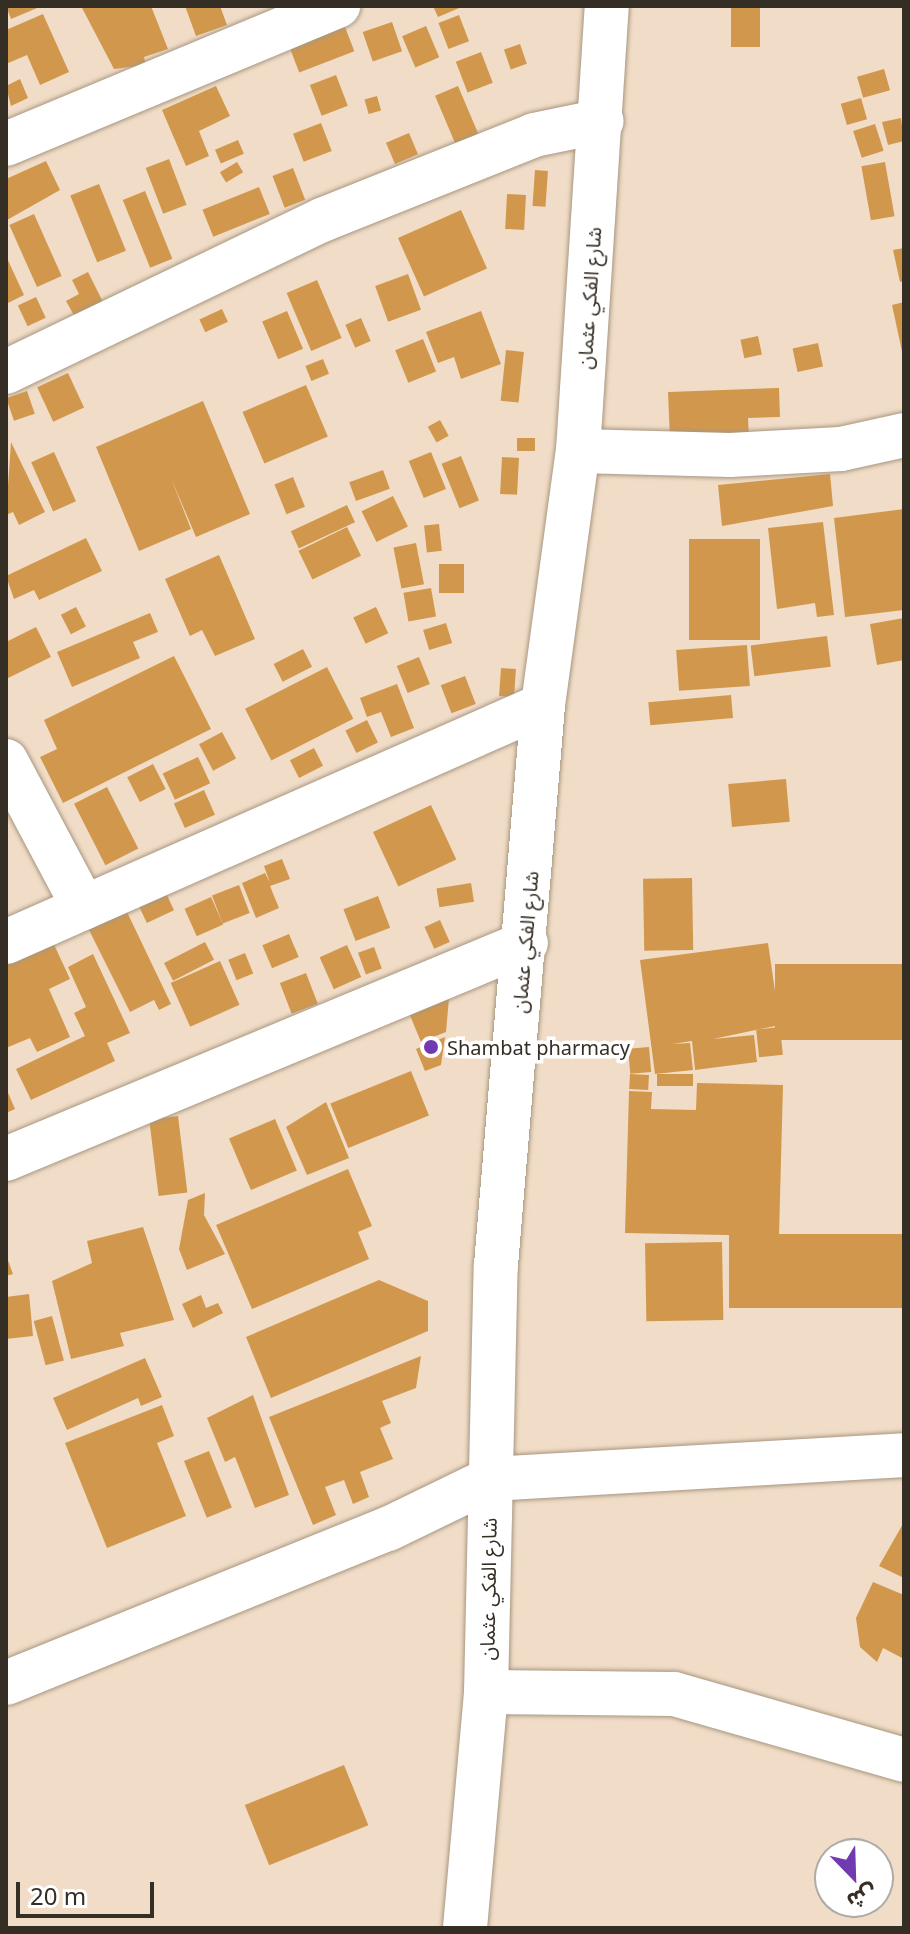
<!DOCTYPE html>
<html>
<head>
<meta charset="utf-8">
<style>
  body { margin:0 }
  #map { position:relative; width:910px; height:1934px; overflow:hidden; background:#f1ddc7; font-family:"Noto Sans","Noto Sans Arabic",sans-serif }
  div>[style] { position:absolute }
  .building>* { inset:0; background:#d1984d; transform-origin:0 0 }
  .roads { filter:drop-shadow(0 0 2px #a89680) drop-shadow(0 0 2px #a89680) }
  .minor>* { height:44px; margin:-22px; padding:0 22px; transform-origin:22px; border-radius:22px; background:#fff }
  .dots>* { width:22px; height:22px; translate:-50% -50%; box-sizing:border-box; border:4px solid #fff; border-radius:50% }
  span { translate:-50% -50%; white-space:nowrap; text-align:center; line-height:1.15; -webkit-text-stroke:7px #fff; paint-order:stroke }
  .street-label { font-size:20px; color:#352e25 }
  .poi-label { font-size:20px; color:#352e25 }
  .left { translate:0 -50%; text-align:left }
  .frame { position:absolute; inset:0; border:8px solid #352e25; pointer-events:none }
  .north { position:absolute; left:814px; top:1838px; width:80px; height:80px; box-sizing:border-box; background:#fff; border:2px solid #aeaba8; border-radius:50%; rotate:157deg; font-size:22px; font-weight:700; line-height:32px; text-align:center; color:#352e25 }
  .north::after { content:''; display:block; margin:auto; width:28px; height:36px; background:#723ab0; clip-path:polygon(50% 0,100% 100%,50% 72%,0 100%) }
  .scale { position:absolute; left:16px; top:1882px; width:138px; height:36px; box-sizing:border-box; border:4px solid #352e25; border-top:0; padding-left:10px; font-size:24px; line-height:28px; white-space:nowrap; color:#352e25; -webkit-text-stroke:6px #fff; paint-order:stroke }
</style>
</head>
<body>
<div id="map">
  <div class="building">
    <i style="clip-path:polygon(6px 6px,42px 6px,11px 19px)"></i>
    <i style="clip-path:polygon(81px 6px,151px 6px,168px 49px,144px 57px,146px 65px,114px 69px)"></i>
    <i style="clip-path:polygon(185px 6px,220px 6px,227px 25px,196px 36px)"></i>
    <i style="clip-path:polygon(433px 6px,464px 6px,438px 17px)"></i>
    <i style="left:760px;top:7px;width:40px;height:29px;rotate:90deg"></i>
    <i style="clip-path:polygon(43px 14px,69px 72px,40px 85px,27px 55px,6px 64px,6px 30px)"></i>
    <i style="left:459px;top:15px;width:28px;height:22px;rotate:69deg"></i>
    <i style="left:392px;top:22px;width:31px;height:31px;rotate:71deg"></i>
    <i style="left:426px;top:26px;width:34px;height:26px;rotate:67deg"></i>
    <i style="left:345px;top:27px;width:26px;height:59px;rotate:69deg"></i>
    <i style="left:520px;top:44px;width:21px;height:17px;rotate:71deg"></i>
    <i style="left:481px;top:52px;width:33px;height:27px;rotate:69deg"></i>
    <i style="left:884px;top:69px;width:22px;height:28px;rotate:74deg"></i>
    <i style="left:336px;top:75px;width:33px;height:28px;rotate:69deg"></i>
    <i style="clip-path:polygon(20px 79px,28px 98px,11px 106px,6px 86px)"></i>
    <i style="clip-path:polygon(216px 86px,230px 116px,199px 131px,209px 156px,186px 166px,162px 110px)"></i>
    <i style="left:458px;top:86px;width:53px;height:25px;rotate:67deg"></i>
    <i style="left:377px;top:96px;width:15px;height:13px;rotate:74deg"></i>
    <i style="left:861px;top:98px;width:22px;height:21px;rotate:74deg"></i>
    <i style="clip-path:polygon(901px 118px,904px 141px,888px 145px,882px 122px)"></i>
    <i style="left:321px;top:123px;width:30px;height:30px;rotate:69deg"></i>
    <i style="left:875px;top:124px;width:28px;height:23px;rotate:72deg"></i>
    <i style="left:409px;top:133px;width:23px;height:25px;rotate:67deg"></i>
    <i style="left:238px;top:140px;width:15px;height:25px;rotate:67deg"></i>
    <i style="left:169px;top:159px;width:49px;height:25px;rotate:69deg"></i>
    <i style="clip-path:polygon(46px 161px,60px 190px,7px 220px,6px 179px)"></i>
    <i style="left:237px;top:162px;width:12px;height:20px;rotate:59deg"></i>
    <i style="left:885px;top:162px;width:55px;height:24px;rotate:80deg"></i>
    <i style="left:293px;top:168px;width:34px;height:22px;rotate:69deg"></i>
    <i style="left:535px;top:170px;width:13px;height:36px;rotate:4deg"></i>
    <i style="left:99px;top:184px;width:72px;height:31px;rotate:68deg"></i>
    <i style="left:259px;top:187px;width:29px;height:61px;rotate:68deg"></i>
    <i style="left:145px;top:191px;width:73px;height:24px;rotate:68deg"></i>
    <i style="left:507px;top:194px;width:19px;height:35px;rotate:3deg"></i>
    <i style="left:461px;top:210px;width:64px;height:69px;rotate:66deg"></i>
    <i style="left:34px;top:214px;width:68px;height:27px;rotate:66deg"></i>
    <i style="clip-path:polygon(904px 248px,904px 281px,900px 282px,893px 250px)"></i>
    <i style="clip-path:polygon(6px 256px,24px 295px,6px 304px)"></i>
    <i style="clip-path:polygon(88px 272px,104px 304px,76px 319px,66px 301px,79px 294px,72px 280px)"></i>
    <i style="left:408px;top:274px;width:38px;height:35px;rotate:70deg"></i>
    <i style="left:317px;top:280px;width:63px;height:33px;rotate:67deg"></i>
    <i style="left:36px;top:297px;width:23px;height:20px;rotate:65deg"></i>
    <i style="clip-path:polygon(904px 302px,904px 356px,903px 356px,892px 305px)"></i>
    <i style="left:222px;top:309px;width:14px;height:25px;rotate:65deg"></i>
    <i style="left:287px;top:311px;width:41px;height:27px;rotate:67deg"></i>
    <i style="clip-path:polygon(481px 311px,501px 364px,461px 379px,454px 357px,438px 363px,426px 332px)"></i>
    <i style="left:361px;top:318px;width:25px;height:17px;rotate:67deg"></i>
    <i style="left:758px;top:336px;width:19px;height:18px;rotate:78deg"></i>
    <i style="left:423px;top:339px;width:35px;height:30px;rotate:68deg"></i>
    <i style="left:818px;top:343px;width:24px;height:26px;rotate:78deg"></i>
    <i style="left:506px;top:350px;width:18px;height:51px;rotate:6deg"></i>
    <i style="left:323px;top:359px;width:16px;height:19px;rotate:68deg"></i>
    <i style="left:68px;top:373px;width:38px;height:34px;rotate:65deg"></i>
    <i style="left:306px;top:385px;width:56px;height:69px;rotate:67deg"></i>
    <i style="clip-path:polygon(779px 388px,780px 417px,748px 418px,749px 438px,670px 440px,668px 392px)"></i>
    <i style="left:27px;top:391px;width:24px;height:22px;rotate:71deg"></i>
    <i style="clip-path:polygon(203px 401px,250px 514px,196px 537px,171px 478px,191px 529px,139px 551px,96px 447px)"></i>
    <i style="left:440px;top:420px;width:18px;height:14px;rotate:61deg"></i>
    <i style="left:517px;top:438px;width:18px;height:13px"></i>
    <i style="clip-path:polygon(11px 442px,45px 512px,19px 525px,13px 512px,6px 515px)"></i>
    <i style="left:54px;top:452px;width:54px;height:25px;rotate:66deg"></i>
    <i style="left:431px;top:452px;width:40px;height:24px;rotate:68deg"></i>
    <i style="left:461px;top:456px;width:48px;height:21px;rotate:68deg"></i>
    <i style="left:502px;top:457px;width:17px;height:37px;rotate:3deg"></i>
    <i style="left:383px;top:470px;width:20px;height:36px;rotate:70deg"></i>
    <i style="clip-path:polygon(830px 474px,833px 506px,722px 526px,718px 485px)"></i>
    <i style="left:293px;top:477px;width:32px;height:20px;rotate:68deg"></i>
    <i style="left:393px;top:496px;width:34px;height:35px;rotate:64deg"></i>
    <i style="left:347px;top:505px;width:19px;height:62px;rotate:65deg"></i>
    <i style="clip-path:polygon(904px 509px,904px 610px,845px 617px,834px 518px)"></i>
    <i style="clip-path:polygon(823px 522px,834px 615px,817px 617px,815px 603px,777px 609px,768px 528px)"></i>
    <i style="left:439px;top:524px;width:27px;height:15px;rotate:84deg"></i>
    <i style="left:347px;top:527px;width:32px;height:54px;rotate:64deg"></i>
    <i style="clip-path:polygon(86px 538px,102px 571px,39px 600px,34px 590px,14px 599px,6px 576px)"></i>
    <i style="left:689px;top:539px;width:71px;height:101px"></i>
    <i style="left:416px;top:543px;width:42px;height:23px;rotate:79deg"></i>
    <i style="clip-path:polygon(219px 555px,255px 639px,215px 656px,202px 630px,190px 636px,165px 579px)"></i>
    <i style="left:464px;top:564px;width:29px;height:25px;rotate:90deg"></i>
    <i style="left:431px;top:588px;width:29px;height:28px;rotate:80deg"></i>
    <i style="left:76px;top:607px;width:22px;height:17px;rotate:63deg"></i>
    <i style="left:376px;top:607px;width:29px;height:25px;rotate:65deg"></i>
    <i style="clip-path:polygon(150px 613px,158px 632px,133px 642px,140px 658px,72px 687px,57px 652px)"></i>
    <i style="clip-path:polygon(904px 618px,904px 660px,877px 665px,870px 624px)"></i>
    <i style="left:446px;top:623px;width:21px;height:24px;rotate:73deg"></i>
    <i style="clip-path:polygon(36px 627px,51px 657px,6px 679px,6px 642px)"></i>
    <i style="left:827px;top:636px;width:31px;height:77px;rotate:83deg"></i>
    <i style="left:747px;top:645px;width:41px;height:71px;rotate:86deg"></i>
    <i style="left:303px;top:649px;width:20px;height:33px;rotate:63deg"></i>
    <i style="clip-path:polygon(174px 656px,211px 729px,63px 803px,40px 757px,57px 749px,44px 720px)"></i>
    <i style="left:419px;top:657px;width:29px;height:24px;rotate:68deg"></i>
    <i style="left:327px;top:667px;width:58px;height:92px;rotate:63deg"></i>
    <i style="left:501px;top:668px;width:15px;height:28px;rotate:4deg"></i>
    <i style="left:465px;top:676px;width:30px;height:26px;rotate:69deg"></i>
    <i style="clip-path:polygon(397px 684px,414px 728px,391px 737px,381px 712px,367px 717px,360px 698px)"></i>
    <i style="left:731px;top:695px;width:23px;height:83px;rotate:85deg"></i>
    <i style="left:367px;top:720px;width:25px;height:24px;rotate:64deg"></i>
    <i style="left:222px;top:732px;width:30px;height:26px;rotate:62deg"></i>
    <i style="left:314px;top:748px;width:20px;height:27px;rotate:63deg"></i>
    <i style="left:198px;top:757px;width:29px;height:39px;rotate:65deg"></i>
    <i style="left:153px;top:764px;width:28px;height:29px;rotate:63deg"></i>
    <i style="left:786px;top:779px;width:43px;height:58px;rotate:85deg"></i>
    <i style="left:107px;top:787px;width:69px;height:37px;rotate:63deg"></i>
    <i style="left:204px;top:790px;width:27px;height:33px;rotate:66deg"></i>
    <i style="left:431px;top:805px;width:60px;height:64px;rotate:65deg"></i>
    <i style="clip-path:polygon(282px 859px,290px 879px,270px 886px,279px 908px,256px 918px,242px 883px,265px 873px,270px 883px,264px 866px)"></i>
    <i style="left:692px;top:878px;width:72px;height:49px;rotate:89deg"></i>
    <i style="left:471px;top:883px;width:19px;height:35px;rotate:81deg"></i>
    <i style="left:239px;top:885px;width:30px;height:29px;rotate:69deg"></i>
    <i style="left:166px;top:893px;width:19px;height:30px;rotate:65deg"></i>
    <i style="left:378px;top:896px;width:34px;height:37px;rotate:69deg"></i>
    <i style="left:211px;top:897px;width:30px;height:29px;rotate:66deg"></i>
    <i style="clip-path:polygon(127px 912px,171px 1004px,159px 1010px,154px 1000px,130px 1012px,89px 930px)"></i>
    <i style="left:440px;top:920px;width:24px;height:17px;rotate:66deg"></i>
    <i style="left:289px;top:934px;width:25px;height:29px;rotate:67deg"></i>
    <i style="clip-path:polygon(51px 938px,70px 979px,49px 989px,70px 1037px,37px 1052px,30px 1038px,6px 1048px,6px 959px)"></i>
    <i style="left:205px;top:942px;width:20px;height:46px;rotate:63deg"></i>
    <i style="clip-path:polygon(768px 943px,780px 1025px,713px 1039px,754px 1035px,757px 1062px,695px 1070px,692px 1041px,672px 1044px,690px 1043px,693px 1070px,655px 1074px,640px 960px)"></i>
    <i style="left:347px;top:945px;width:35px;height:30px;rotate:66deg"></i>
    <i style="left:374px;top:947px;width:23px;height:17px;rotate:70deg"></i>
    <i style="left:245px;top:953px;width:22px;height:18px;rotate:68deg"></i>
    <i style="clip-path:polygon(93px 954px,130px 1033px,107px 1043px,115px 1061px,31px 1100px,16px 1069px,85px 1036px,74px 1013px,86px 1007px,68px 967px)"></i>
    <i style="left:220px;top:961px;width:48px;height:54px;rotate:66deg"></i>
    <i style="left:904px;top:964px;width:76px;height:129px;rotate:90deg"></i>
    <i style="left:306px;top:973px;width:33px;height:28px;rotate:69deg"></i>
    <i style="clip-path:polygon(449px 998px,446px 1032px,421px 1042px,409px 1013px)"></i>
    <i style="left:780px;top:1027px;width:28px;height:24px;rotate:84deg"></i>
    <i style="clip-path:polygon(445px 1037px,441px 1065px,425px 1071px,416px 1049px)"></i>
    <i style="left:649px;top:1047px;width:25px;height:21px;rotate:85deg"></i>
    <i style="left:411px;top:1071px;width:48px;height:87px;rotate:68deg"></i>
    <i style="left:630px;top:1074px;width:19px;height:15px;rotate:3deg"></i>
    <i style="left:693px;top:1074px;width:12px;height:36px;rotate:90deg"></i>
    <i style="clip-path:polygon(697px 1083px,783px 1085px,779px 1236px,625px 1233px,629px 1091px,652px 1092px,651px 1109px,696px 1110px)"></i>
    <i style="clip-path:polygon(6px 1088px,15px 1109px,6px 1113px)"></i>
    <i style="clip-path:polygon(326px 1102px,349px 1158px,307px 1175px,286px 1127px)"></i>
    <i style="left:178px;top:1116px;width:77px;height:29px;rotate:83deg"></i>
    <i style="left:275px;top:1119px;width:56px;height:50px;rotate:67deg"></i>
    <i style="clip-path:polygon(348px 1169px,372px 1226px,358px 1232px,369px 1259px,252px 1309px,216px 1225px)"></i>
    <i style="clip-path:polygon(205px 1193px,204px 1215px,225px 1254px,187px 1270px,179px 1249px,188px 1200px)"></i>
    <i style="clip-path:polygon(143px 1227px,174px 1320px,120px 1333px,124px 1346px,71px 1359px,52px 1281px,92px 1263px,87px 1241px)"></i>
    <i style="left:904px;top:1234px;width:74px;height:175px;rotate:90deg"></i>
    <i style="left:722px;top:1242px;width:78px;height:77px;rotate:89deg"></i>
    <i style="clip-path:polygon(6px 1255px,13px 1274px,6px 1276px)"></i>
    <i style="clip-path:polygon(379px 1280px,428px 1301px,428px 1331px,271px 1398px,246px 1337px)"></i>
    <i style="clip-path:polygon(29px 1294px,33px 1336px,6px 1339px,6px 1297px)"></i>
    <i style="clip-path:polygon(201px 1295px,206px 1308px,218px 1303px,223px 1313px,193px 1328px,182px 1304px)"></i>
    <i style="left:52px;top:1316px;width:46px;height:19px;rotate:75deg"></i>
    <i style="clip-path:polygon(421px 1356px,416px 1388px,382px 1401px,391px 1423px,380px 1428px,393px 1459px,360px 1472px,369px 1497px,353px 1504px,344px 1480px,325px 1487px,336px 1515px,313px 1525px,269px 1417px)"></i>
    <i style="clip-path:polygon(145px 1358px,162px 1397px,141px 1406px,138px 1398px,67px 1430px,53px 1398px)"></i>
    <i style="clip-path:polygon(253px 1395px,289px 1495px,255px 1508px,235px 1457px,225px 1462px,207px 1418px)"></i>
    <i style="clip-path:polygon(162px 1405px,174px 1436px,157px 1443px,186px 1516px,107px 1548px,65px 1443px)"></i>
    <i style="left:209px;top:1451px;width:61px;height:27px;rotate:68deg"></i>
    <i style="clip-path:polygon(904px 1522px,904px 1578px,879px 1566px)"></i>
    <i style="clip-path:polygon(873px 1582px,904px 1595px,904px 1659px,883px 1648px,877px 1662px,860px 1647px,856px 1618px)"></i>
    <i style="left:344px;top:1765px;width:65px;height:107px;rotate:68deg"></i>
  </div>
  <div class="roads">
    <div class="minor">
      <i style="left:6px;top:144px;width:360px;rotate:-22.6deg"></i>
      <i style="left:6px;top:372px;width:351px;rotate:-25.7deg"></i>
      <i style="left:322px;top:220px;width:228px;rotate:-21.8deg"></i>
      <i style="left:534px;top:135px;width:69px;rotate:-11.6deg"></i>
      <i style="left:578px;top:451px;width:152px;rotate:1.5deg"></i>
      <i style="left:730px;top:455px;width:111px;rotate:-3.1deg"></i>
      <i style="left:841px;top:449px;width:65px;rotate:-12.5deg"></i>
      <i style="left:6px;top:761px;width:166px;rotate:62deg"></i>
      <i style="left:6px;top:942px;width:587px;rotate:-23.81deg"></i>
      <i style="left:6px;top:1159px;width:563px;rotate:-22.56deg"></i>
      <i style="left:6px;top:1683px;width:412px;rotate:-22deg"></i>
      <i style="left:388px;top:1529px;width:114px;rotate:-25.9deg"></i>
      <i style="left:491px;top:1479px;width:414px;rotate:-3.3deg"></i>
      <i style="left:486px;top:1692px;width:188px;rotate:0.6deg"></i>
      <i style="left:674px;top:1694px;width:239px;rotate:16deg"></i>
      <i style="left:465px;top:1928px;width:237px;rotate:-84.9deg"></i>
      <i style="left:486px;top:1692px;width:427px;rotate:-88.7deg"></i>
      <i style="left:496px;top:1265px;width:562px;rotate:-85.2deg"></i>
      <i style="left:543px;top:705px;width:256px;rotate:-82.2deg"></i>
      <i style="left:578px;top:451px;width:446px;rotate:-86.3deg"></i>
    </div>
  </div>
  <div class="dots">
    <i style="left:431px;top:1047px;background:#723ab0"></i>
  </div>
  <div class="street-label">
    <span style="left:589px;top:298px;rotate:-86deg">شارع الفكي عثمان</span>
    <span style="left:525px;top:942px;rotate:-85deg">شارع الفكي عثمان</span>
    <span style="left:488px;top:1589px;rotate:-89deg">شارع الفكي عثمان</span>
  </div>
  <div class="poi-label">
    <span class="left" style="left:447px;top:1047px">Shambat pharmacy</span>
  </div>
  <div class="frame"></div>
  <div class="north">ش</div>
  <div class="scale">20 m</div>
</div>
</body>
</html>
